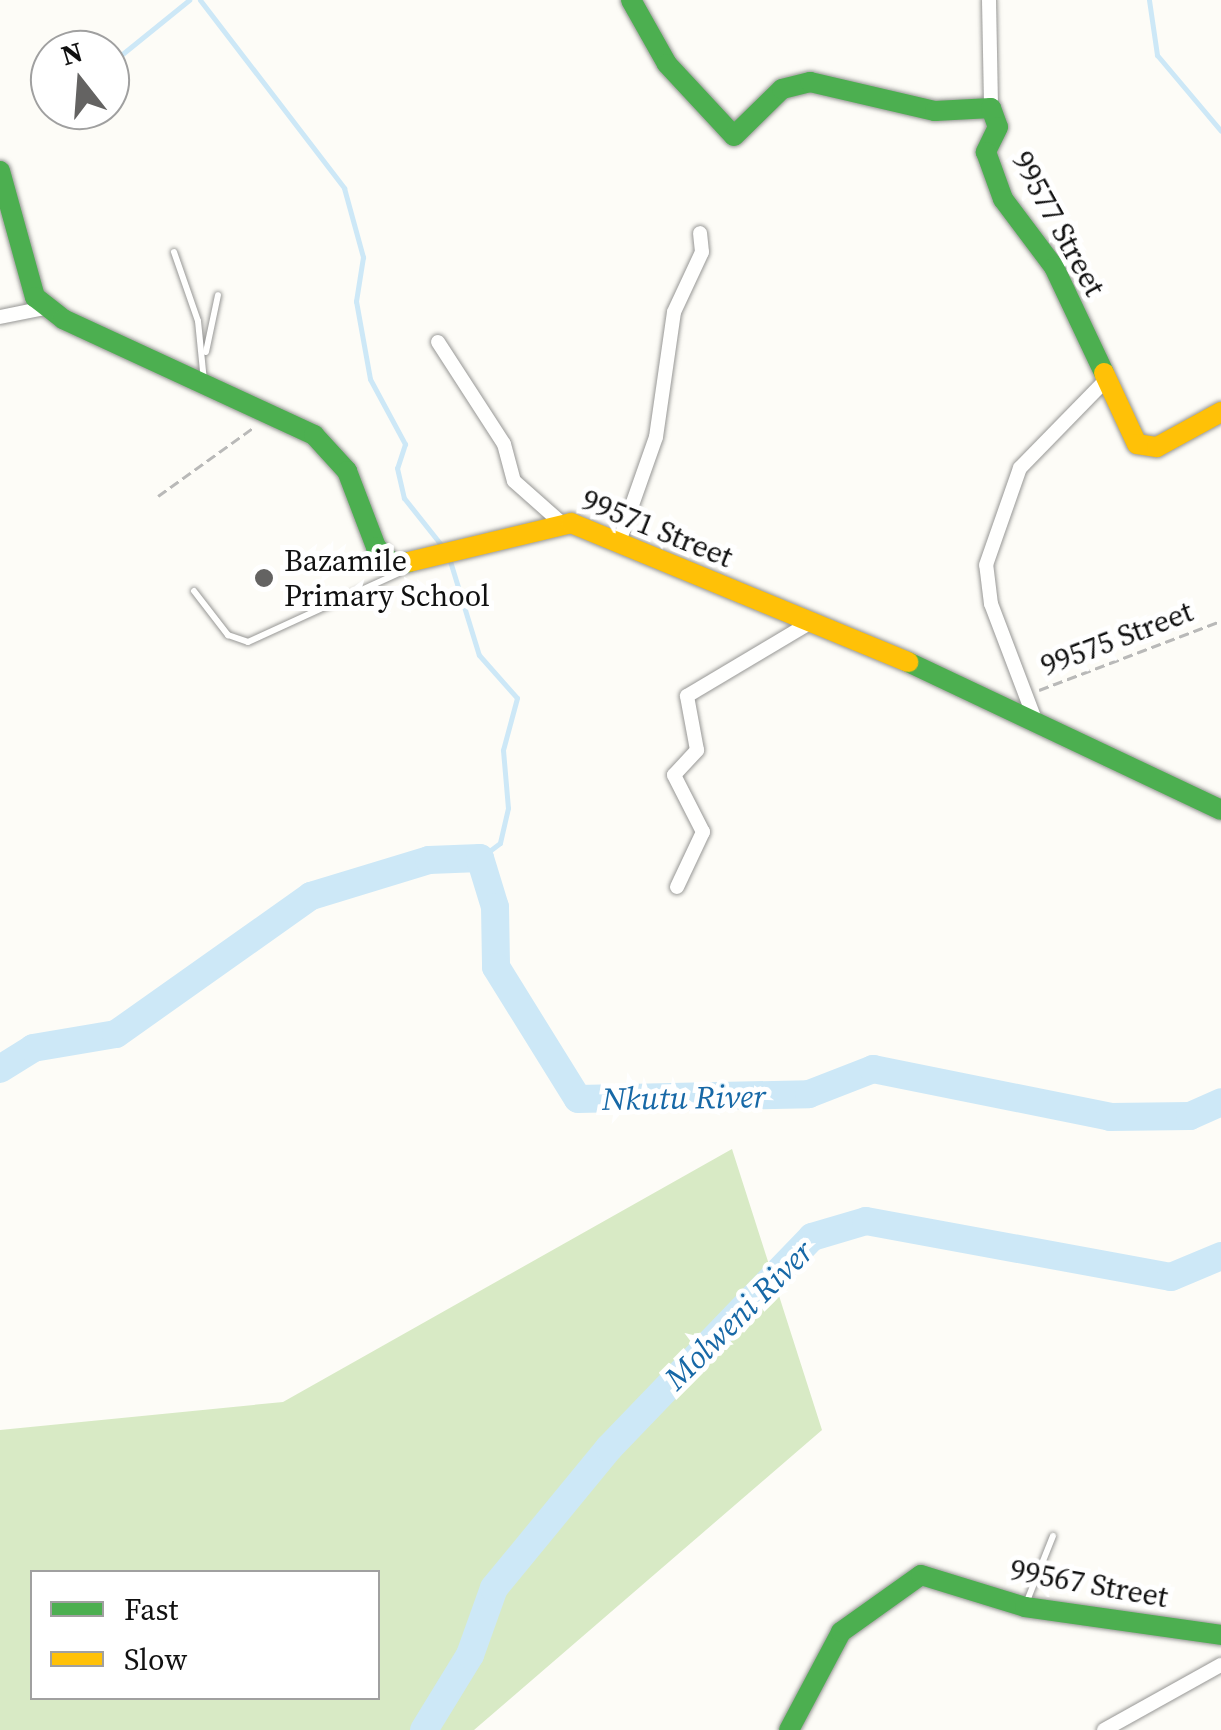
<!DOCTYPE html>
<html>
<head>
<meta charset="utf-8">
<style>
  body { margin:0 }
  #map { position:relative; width:1221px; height:1730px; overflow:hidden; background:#fdfcf7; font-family:"Source Serif 4",serif }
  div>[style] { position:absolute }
  .forest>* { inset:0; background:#d8eac5 }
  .stream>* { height:5px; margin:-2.5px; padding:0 2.5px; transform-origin:2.5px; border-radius:2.5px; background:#cde8f7 }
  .river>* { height:28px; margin:-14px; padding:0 14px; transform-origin:14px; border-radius:14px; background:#cde8f7 }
  .path>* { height:2.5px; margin-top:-1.25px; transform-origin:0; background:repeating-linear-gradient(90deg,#b9b9b8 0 10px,transparent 0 15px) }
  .roads { filter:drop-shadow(0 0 2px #979795) drop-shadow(0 0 2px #979795) }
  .lane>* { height:6px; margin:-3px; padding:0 3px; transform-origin:3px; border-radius:3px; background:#fffffe }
  .street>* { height:14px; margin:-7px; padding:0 7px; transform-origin:7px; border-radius:7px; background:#fffffe }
  .fast>* { height:20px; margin:-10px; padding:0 10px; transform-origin:10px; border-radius:10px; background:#4caf50 }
  .slow>* { height:20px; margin:-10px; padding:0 10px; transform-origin:10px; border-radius:10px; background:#ffc107 }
  .dots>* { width:28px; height:28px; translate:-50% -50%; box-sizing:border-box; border:5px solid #fff; border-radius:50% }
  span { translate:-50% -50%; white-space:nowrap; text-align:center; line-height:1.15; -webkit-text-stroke:10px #fff; paint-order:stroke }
  .street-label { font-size:30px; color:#111 }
  .poi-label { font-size:30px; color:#111 }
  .left { translate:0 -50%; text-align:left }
  .water-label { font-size:32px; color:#1768a6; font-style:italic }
  .legend { position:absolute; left:30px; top:1570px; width:350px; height:130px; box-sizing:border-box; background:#fff; border:2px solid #a0a0a0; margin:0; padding:12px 18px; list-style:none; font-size:30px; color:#111 }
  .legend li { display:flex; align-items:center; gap:20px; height:50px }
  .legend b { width:50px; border:2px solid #a0a0a0 }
  .north { position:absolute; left:30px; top:30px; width:100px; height:100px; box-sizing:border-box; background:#fff; border:2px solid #a0a0a0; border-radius:50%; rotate:343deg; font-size:28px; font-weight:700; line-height:40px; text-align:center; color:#111 }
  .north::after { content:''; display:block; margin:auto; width:35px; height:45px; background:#646362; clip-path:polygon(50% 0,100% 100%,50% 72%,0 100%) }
</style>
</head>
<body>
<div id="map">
  <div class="forest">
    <i style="clip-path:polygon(evenodd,732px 1149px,822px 1430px,474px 1730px,0 1730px,0 1430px,283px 1402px,732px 1149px,32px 1572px,378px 1572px,378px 1698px,32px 1698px,32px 1572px)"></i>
  </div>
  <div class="stream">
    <i style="left:200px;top:0;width:237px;rotate:52.5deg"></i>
    <i style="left:344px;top:188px;width:72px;rotate:74.6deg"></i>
    <i style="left:363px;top:257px;width:45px;rotate:99deg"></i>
    <i style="left:356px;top:301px;width:79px;rotate:79.8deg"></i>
    <i style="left:370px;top:379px;width:74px;rotate:61.7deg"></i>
    <i style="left:405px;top:444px;width:25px;rotate:108deg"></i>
    <i style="left:397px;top:468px;width:31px;rotate:77deg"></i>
    <i style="left:404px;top:498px;width:61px;rotate:51.6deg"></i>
    <i style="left:1149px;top:0;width:56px;rotate:81.7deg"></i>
    <i style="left:1157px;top:55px;width:99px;rotate:49.9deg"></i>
    <i style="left:110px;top:64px;width:102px;rotate:-39deg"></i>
    <i style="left:49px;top:105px;width:1px"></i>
    <i style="left:450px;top:561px;width:98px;rotate:72.9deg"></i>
    <i style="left:479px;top:655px;width:57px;rotate:48.5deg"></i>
    <i style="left:517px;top:698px;width:54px;rotate:105.1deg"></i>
    <i style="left:503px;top:750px;width:58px;rotate:85.1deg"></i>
    <i style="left:508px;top:808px;width:36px;rotate:103deg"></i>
    <i style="left:500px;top:843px;width:25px;rotate:143deg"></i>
  </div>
  <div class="river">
    <i style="left:0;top:1069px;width:39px;rotate:-32deg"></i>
    <i style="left:33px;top:1048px;width:84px;rotate:-9.6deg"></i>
    <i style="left:116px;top:1034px;width:239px;rotate:-35.3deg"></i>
    <i style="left:311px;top:896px;width:123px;rotate:-17deg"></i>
    <i style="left:429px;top:860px;width:51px;rotate:-2.2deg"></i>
    <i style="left:480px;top:858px;width:51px;rotate:73deg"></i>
    <i style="left:495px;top:907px;width:60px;rotate:89deg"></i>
    <i style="left:496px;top:967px;width:155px;rotate:58.2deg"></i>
    <i style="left:578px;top:1099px;width:231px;rotate:-1.2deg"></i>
    <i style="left:809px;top:1094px;width:69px;rotate:-21.3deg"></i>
    <i style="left:873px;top:1069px;width:242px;rotate:11.4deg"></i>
    <i style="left:1110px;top:1117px;width:80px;rotate:-0.7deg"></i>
    <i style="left:1190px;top:1116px;width:34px;rotate:-24deg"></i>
    <i style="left:424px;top:1730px;width:88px;rotate:-58.5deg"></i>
    <i style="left:470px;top:1655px;width:71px;rotate:-70.3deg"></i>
    <i style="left:494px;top:1588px;width:181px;rotate:-50.6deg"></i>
    <i style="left:609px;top:1448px;width:293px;rotate:-46.1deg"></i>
    <i style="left:812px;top:1237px;width:56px;rotate:-16.5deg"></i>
    <i style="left:866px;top:1221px;width:310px;rotate:10.4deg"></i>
    <i style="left:1171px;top:1277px;width:54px;rotate:-22.8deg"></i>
  </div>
  <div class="path">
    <i style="left:158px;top:496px;width:118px;rotate:-35.7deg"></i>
    <i style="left:1039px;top:690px;width:195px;rotate:-20.8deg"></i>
  </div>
  <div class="roads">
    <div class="lane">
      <i style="left:174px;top:252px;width:73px;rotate:70.8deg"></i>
      <i style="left:198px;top:321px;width:60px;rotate:84.3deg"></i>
      <i style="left:206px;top:352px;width:58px;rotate:-78.1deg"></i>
      <i style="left:194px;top:591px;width:56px;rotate:52.3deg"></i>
      <i style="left:228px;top:635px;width:21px;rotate:19deg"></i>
      <i style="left:248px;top:642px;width:173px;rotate:-24.6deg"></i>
      <i style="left:1027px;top:1601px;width:70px;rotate:-68.2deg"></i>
    </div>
    <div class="street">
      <i style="left:989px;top:0;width:108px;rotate:88.9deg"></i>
      <i style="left:0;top:317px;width:46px;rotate:-11.3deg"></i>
      <i style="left:438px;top:342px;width:121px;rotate:57.1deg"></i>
      <i style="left:504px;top:444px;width:38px;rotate:75deg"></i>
      <i style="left:514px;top:481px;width:60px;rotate:41.6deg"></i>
      <i style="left:619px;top:542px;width:111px;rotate:-70.6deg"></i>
      <i style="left:656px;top:437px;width:126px;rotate:-81.8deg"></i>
      <i style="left:674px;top:312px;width:66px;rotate:-65deg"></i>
      <i style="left:702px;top:252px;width:19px;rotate:-96deg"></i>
      <i style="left:1034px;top:717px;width:121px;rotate:-110.8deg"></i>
      <i style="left:991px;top:604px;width:39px;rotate:-97deg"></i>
      <i style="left:986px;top:565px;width:103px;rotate:-70.7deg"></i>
      <i style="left:1020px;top:468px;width:120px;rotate:-45.7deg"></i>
      <i style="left:677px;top:887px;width:61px;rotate:-64.7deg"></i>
      <i style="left:703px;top:832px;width:64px;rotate:-117deg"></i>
      <i style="left:674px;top:775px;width:34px;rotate:-47deg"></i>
      <i style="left:697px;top:750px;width:55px;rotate:-100.5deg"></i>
      <i style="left:687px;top:696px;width:139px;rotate:-30.8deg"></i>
      <i style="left:1104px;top:1730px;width:134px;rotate:-29.1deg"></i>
    </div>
    <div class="fast">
      <i style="left:631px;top:0;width:73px;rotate:60.6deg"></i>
      <i style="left:667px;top:64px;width:98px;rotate:47.1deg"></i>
      <i style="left:734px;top:136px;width:67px;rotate:-44.4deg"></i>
      <i style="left:782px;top:89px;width:29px;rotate:-14deg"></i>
      <i style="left:810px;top:82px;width:128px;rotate:13.1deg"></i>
      <i style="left:935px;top:111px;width:56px;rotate:-3.1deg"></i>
      <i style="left:991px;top:108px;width:20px;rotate:70deg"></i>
      <i style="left:998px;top:127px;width:28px;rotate:116deg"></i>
      <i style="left:986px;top:152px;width:50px;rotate:70.1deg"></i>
      <i style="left:1003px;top:199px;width:85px;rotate:53.1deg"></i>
      <i style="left:1054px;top:267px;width:117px;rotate:64.7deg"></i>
      <i style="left:0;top:171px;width:131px;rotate:74.5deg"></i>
      <i style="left:35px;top:297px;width:36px;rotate:38deg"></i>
      <i style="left:63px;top:319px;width:277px;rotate:24.8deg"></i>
      <i style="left:314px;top:435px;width:49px;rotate:47.5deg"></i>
      <i style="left:347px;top:471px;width:81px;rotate:69.1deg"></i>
      <i style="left:376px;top:547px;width:25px;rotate:45deg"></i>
      <i style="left:394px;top:565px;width:15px;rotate:-11deg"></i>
      <i style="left:908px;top:662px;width:346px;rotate:25.3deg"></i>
      <i style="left:789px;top:1730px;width:111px;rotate:-62deg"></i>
      <i style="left:841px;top:1632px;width:98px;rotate:-35.5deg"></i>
      <i style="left:921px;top:1575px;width:109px;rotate:17.1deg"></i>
      <i style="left:1025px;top:1607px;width:198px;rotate:8.1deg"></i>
    </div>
    <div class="slow">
      <i style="left:1104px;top:373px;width:78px;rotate:65.1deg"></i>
      <i style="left:1137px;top:444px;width:20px;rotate:9deg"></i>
      <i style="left:1157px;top:447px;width:73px;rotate:-28.7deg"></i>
      <i style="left:409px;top:562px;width:167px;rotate:-13.5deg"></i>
      <i style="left:571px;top:523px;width:365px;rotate:22.4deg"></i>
    </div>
  </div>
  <div class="dots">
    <i style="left:264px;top:578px;background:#646362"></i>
  </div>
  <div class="street-label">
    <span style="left:1058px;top:224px;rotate:61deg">99577 Street</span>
    <span style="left:657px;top:529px;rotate:22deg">99571 Street</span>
    <span style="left:1117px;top:639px;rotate:-21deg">99575 Street</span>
    <span style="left:1089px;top:1584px;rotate:10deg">99567 Street</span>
  </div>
  <div class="poi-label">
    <span class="left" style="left:284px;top:578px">Bazamile<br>Primary School</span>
  </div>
  <div class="water-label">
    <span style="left:684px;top:1098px;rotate:-1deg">Nkutu River</span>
    <span style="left:739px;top:1315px;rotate:-45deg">Molweni River</span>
  </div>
  <ul class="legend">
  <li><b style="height:12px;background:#4caf50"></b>Fast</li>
  <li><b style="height:12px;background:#ffc107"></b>Slow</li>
  </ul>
  <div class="north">N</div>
</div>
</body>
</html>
